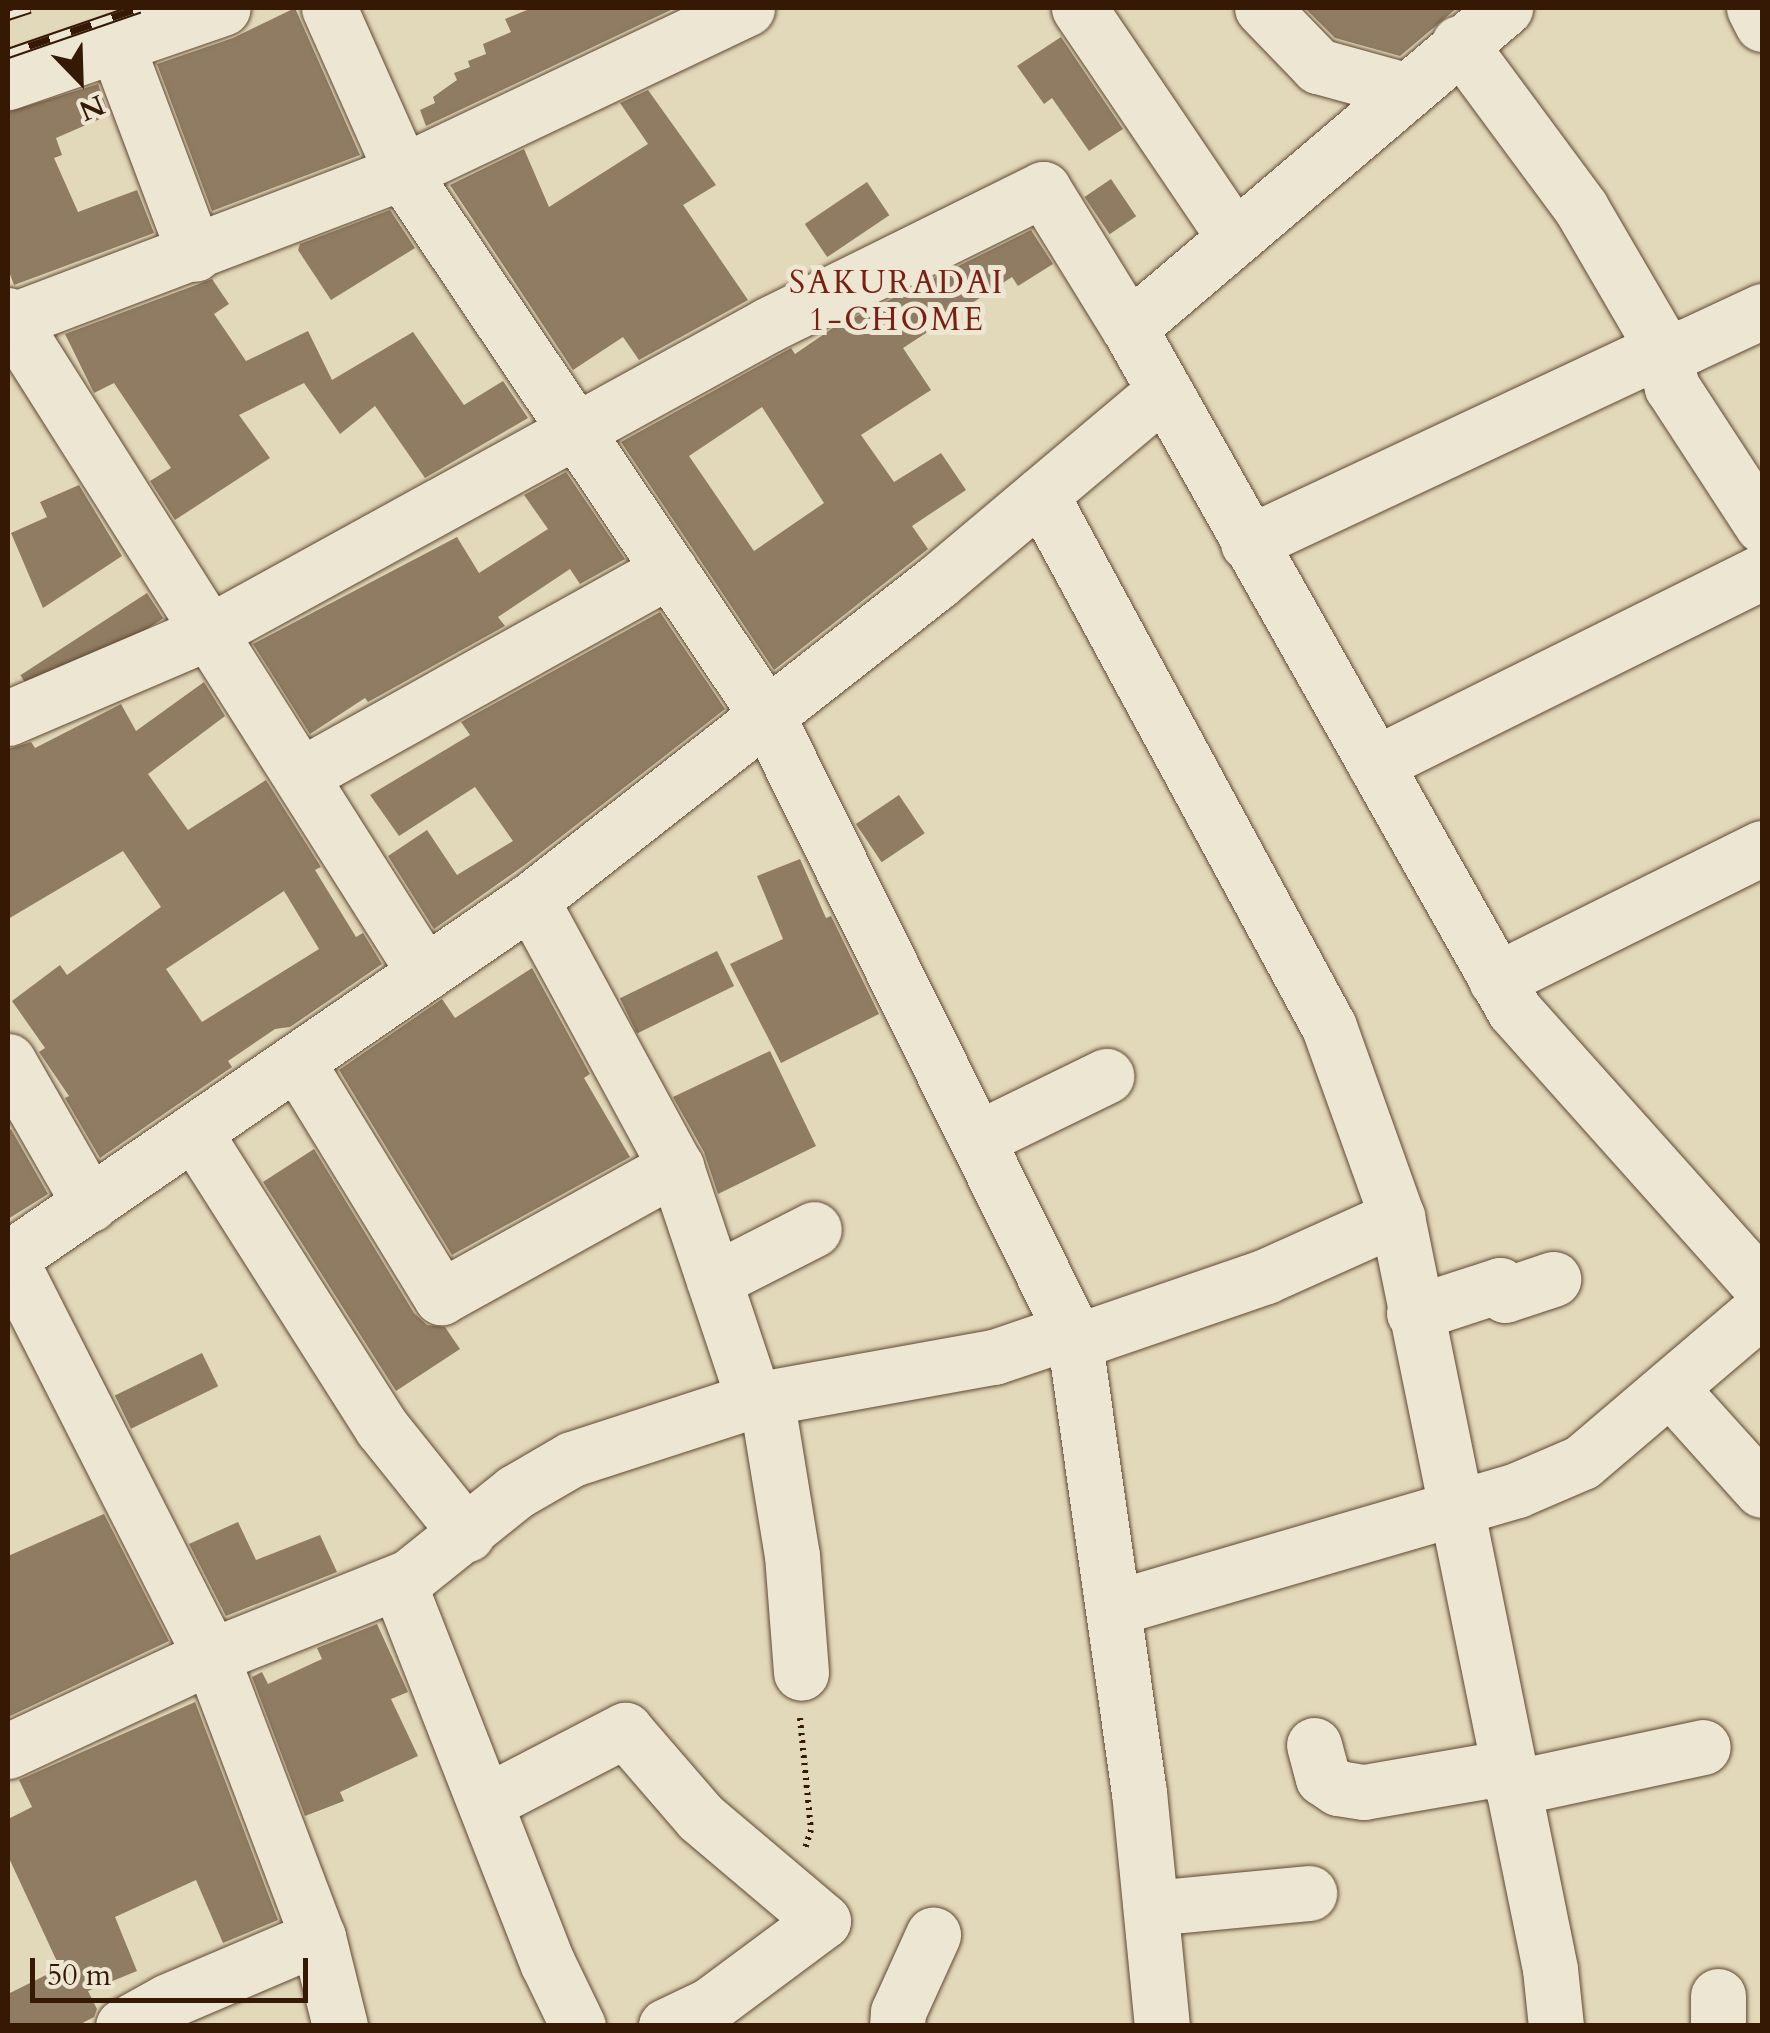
<!DOCTYPE html>
<html>
<head>
<meta charset="utf-8">
<style>
  body { margin:0 }
  #map { position:relative; width:1770px; height:2033px; overflow:hidden; background:#e2d8ba; font-family:Cardo,serif }
  div>[style] { position:absolute }
  .building>* { inset:0; background:#8f7c63; transform-origin:0 0 }
  .path>* { height:6px; margin-top:-3px; transform-origin:0; background:repeating-linear-gradient(90deg,#351904 0 2.5px,transparent 0 7.5px) }
  .roads { filter:drop-shadow(0 0 2px #604932) drop-shadow(0 0 2px #604932) }
  .minor>* { height:55px; margin:-27.5px; padding:0 27.5px; transform-origin:27.5px; border-radius:27.5px; background:#ece6d2 }
  .rail>* { height:11px; margin-top:-5.5px; transform-origin:0; background:repeating-linear-gradient(90deg,#ece6d2 0 22px,#351904 0 44px); box-sizing:border-box; border-block:2px solid #351904 }
  span { translate:-50% -50%; white-space:nowrap; text-align:center; line-height:1.15; -webkit-text-stroke:10px #ece6d2; paint-order:stroke }
  .neighbourhood-label { font-size:32px; color:#7a1f14; letter-spacing:2.5px }
  .frame { position:absolute; inset:0; border:10px solid #351904; pointer-events:none }
  .north { position:absolute; left:30px; top:30px; width:100px; height:100px; -webkit-text-stroke:8px #ece6d2; paint-order:stroke; rotate:157deg; font-size:28px; font-weight:700; line-height:40px; text-align:center; color:#351904 }
  .north::after { content:''; display:block; margin:auto; width:35px; height:45px; background:#351904; clip-path:polygon(50% 0,100% 100%,50% 72%,0 100%) }
  .scale { position:absolute; left:30px; top:1958px; width:278px; height:45px; box-sizing:border-box; border:5px solid #351904; border-top:0; padding-left:12px; font-size:30px; line-height:35px; white-space:nowrap; color:#351904; -webkit-text-stroke:8px #ece6d2; paint-order:stroke }
</style>
</head>
<body>
<div id="map">
  <div class="building">
    <i style="clip-path:polygon(295px 8px,360px 155px,212px 211px,157px 64px,233px 38px)"></i>
    <i style="clip-path:polygon(532px 8px,675px 8px,426px 126px,420px 110px,435px 103px,433px 97px,457px 80px,454px 73px,470px 67px,468px 61px,486px 54px,483px 44px,511px 32px,505px 19px)"></i>
    <i style="clip-path:polygon(1305px 8px,1457px 8px,1400px 56px,1335px 38px)"></i>
    <i style="clip-path:polygon(1061px 37px,1123px 129px,1089px 151px,1052px 98px,1044px 104px,1017px 66px)"></i>
    <i style="clip-path:polygon(98px 84px,109px 115px,56px 138px,62px 155px,54px 158px,78px 212px,137px 190px,154px 233px,14px 285px,8px 269px,8px 112px)"></i>
    <i style="clip-path:polygon(648px 90px,716px 185px,683px 205px,748px 300px,639px 360px,623px 337px,573px 370px,450px 185px,524px 149px,549px 207px,648px 144px,620px 103px)"></i>
    <i style="left:1111px;top:179px;width:45px;height:32px;rotate:56deg"></i>
    <i style="left:867px;top:182px;width:40px;height:75px;rotate:56deg"></i>
    <i style="clip-path:polygon(390px 210px,415px 248px,331px 300px,298px 250px,300px 244px)"></i>
    <i style="clip-path:polygon(evenodd,1031px 230px,1053px 264px,1018px 286px,1012px 277px,903px 348px,931px 390px,861px 435px,894px 482px,941px 453px,966px 490px,912px 526px,928px 549px,774px 670px,621px 442px,782px 353px,791px 348px,795px 354px,833px 328px,1031px 230px,762px 407px,824px 503px,754px 551px,689px 456px,762px 407px)"></i>
    <i style="clip-path:polygon(212px 279px,229px 304px,214px 314px,246px 361px,308px 331px,332px 380px,413px 332px,464px 405px,503px 381px,528px 418px,425px 478px,375px 406px,340px 434px,304px 383px,239px 415px,270px 458px,175px 520px,150px 481px,171px 468px,114px 383px,94px 393px,65px 334px)"></i>
    <i style="clip-path:polygon(566px 472px,625px 559px,580px 584px,570px 569px,498px 617px,505px 626px,368px 702px,365px 698px,310px 734px,253px 644px,457px 537px,479px 573px,548px 529px,524px 495px)"></i>
    <i style="clip-path:polygon(79px 485px,122px 556px,43px 608px,11px 533px,47px 517px,40px 502px)"></i>
    <i style="left:147px;top:593px;width:30px;height:151px;rotate:57deg"></i>
    <i style="clip-path:polygon(660px 612px,725px 709px,526px 864px,434px 929px,388px 856px,427px 830px,457px 875px,513px 841px,475px 787px,399px 836px,370px 795px,470px 735px,461px 722px)"></i>
    <i style="clip-path:polygon(evenodd,204px 682px,225px 716px,148px 774px,188px 830px,266px 780px,321px 867px,315px 870px,356px 937px,363px 933px,382px 964px,290px 1027px,275px 1029px,228px 1061px,232px 1067px,100px 1158px,65px 1098px,69px 1096px,39px 1052px,45px 1048px,12px 1001px,60px 965px,67px 975px,161px 907px,123px 851px,8px 919px,8px 749px,31px 742px,35px 748px,121px 704px,136px 731px,204px 682px,284px 891px,319px 949px,202px 1022px,166px 969px,284px 891px)"></i>
    <i style="left:899px;top:795px;width:46px;height:52px;rotate:56deg"></i>
    <i style="clip-path:polygon(800px 859px,826px 918px,831px 916px,879px 1014px,781px 1063px,730px 964px,783px 939px,757px 876px)"></i>
    <i style="left:717px;top:951px;width:39px;height:108px;rotate:64deg"></i>
    <i style="clip-path:polygon(532px 968px,590px 1074px,584px 1078px,630px 1157px,452px 1255px,339px 1070px,442px 999px,455px 1018px)"></i>
    <i style="clip-path:polygon(770px 1051px,816px 1146px,718px 1194px,704px 1152px,673px 1097px)"></i>
    <i style="clip-path:polygon(11px 1129px,48px 1194px,8px 1219px,8px 1132px)"></i>
    <i style="clip-path:polygon(314px 1149px,414px 1313px,427px 1325px,445px 1327px,460px 1349px,396px 1391px,263px 1182px)"></i>
    <i style="left:202px;top:1353px;width:37px;height:97px;rotate:64deg"></i>
    <i style="clip-path:polygon(104px 1514px,169px 1641px,8px 1717px,8px 1556px)"></i>
    <i style="clip-path:polygon(238px 1522px,256px 1560px,320px 1535px,337px 1572px,226px 1616px,189px 1544px)"></i>
    <i style="clip-path:polygon(377px 1624px,408px 1692px,391px 1699px,418px 1756px,340px 1792px,344px 1801px,305px 1816px,252px 1677px,262px 1672px,268px 1684px,322px 1659px,317px 1648px)"></i>
    <i style="clip-path:polygon(195px 1702px,278px 1920px,223px 1943px,196px 1880px,115px 1917px,137px 1971px,88px 1991px,97px 2009px,94px 2017px,77px 2026px,8px 2026px,8px 1994px,60px 1968px,8px 1856px,8px 1819px,32px 1807px,19px 1780px)"></i>
  </div>
  <div class="path">
    <i style="left:800px;top:1718px;width:113px;rotate:84.4deg"></i>
    <i style="left:811px;top:1830px;width:19px;rotate:108deg"></i>
  </div>
  <div class="roads">
    <div class="minor">
      <i style="left:329px;top:8px;width:180px;rotate:66deg"></i>
      <i style="left:402px;top:172px;width:653px;rotate:56.12deg"></i>
      <i style="left:766px;top:714px;width:694px;rotate:63.66deg"></i>
      <i style="left:1074px;top:1336px;width:461px;rotate:81.9deg"></i>
      <i style="left:1139px;top:1792px;width:235px;rotate:84.4deg"></i>
      <i style="left:1079px;top:8px;width:277px;rotate:55.9deg"></i>
      <i style="left:1262px;top:8px;width:81px;rotate:46deg"></i>
      <i style="left:1318px;top:66px;width:90px;rotate:15.4deg"></i>
      <i style="left:1754px;top:8px;width:18px;rotate:63deg"></i>
      <i style="left:1459px;top:43px;width:205px;rotate:53.5deg"></i>
      <i style="left:1581px;top:208px;width:163px;rotate:59.8deg"></i>
      <i style="left:1663px;top:349px;width:39px;rotate:77deg"></i>
      <i style="left:1672px;top:387px;width:165px;rotate:56.9deg"></i>
      <i style="left:116px;top:44px;width:224px;rotate:69.4deg"></i>
      <i style="left:8px;top:82px;width:227px;rotate:-19deg"></i>
      <i style="left:8px;top:315px;width:779px;rotate:57.64deg"></i>
      <i style="left:8px;top:322px;width:422px;rotate:-20.8deg"></i>
      <i style="left:402px;top:172px;width:382px;rotate:-25.4deg"></i>
      <i style="left:1129px;top:328px;width:494px;rotate:-40.4deg"></i>
      <i style="left:1041px;top:495px;width:605px;rotate:61.57deg"></i>
      <i style="left:1329px;top:1027px;width:202px;rotate:70.3deg"></i>
      <i style="left:1397px;top:1217px;width:767px;rotate:78.5deg"></i>
      <i style="left:1550px;top:1969px;width:57px;rotate:84deg"></i>
      <i style="left:1248px;top:543px;width:458px;rotate:-25.1deg"></i>
      <i style="left:1663px;top:349px;width:24px;rotate:-7deg"></i>
      <i style="left:1687px;top:346px;width:83px;rotate:-25deg"></i>
      <i style="left:8px;top:718px;width:221px;rotate:-23.2deg"></i>
      <i style="left:211px;top:631px;width:636px;rotate:-28.78deg"></i>
      <i style="left:768px;top:325px;width:307px;rotate:-26.3deg"></i>
      <i style="left:1043px;top:189px;width:163px;rotate:58.3deg"></i>
      <i style="left:1129px;top:328px;width:783px;rotate:60.55deg"></i>
      <i style="left:1514px;top:1010px;width:372px;rotate:48.2deg"></i>
      <i style="left:1375px;top:764px;width:432px;rotate:-26.4deg"></i>
      <i style="left:301px;top:775px;width:422px;rotate:-29.1deg"></i>
      <i style="left:531px;top:900px;width:304px;rotate:61.5deg"></i>
      <i style="left:676px;top:1167px;width:246px;rotate:71.5deg"></i>
      <i style="left:1496px;top:980px;width:297px;rotate:-26.4deg"></i>
      <i style="left:8px;top:1061px;width:165px;rotate:60.2deg"></i>
      <i style="left:297px;top:1062px;width:276px;rotate:58.5deg"></i>
      <i style="left:441px;top:1297px;width:269px;rotate:-29deg"></i>
      <i style="left:194px;top:1132px;width:351px;rotate:57.6deg"></i>
      <i style="left:382px;top:1428px;width:136px;rotate:51.3deg"></i>
      <i style="left:977px;top:1139px;width:144px;rotate:-26deg"></i>
      <i style="left:9px;top:1258px;width:446px;rotate:63.1deg"></i>
      <i style="left:211px;top:1656px;width:301px;rotate:69.2deg"></i>
      <i style="left:318px;top:1937px;width:92px;rotate:76.1deg"></i>
      <i style="left:8px;top:1259px;width:634px;rotate:-34.47deg"></i>
      <i style="left:531px;top:900px;width:516px;rotate:-38.07deg"></i>
      <i style="left:937px;top:582px;width:297px;rotate:-40.1deg"></i>
      <i style="left:714px;top:1280px;width:112px;rotate:-27deg"></i>
      <i style="left:1414px;top:1313px;width:90px;rotate:-18deg"></i>
      <i style="left:1500px;top:1285px;width:11px;rotate:63deg"></i>
      <i style="left:1505px;top:1295px;width:51px;rotate:-18.4deg"></i>
      <i style="left:1670px;top:1388px;width:137px;rotate:48deg"></i>
      <i style="left:766px;top:1397px;width:160px;rotate:80.7deg"></i>
      <i style="left:792px;top:1555px;width:118px;rotate:85.6deg"></i>
      <i style="left:398px;top:1582px;width:410px;rotate:68.6deg"></i>
      <i style="left:548px;top:1964px;width:69px;rotate:64.2deg"></i>
      <i style="left:1114px;top:1608px;width:420px;rotate:-16.3deg"></i>
      <i style="left:1517px;top:1490px;width:71px;rotate:-23.3deg"></i>
      <i style="left:1582px;top:1462px;width:236px;rotate:-40.4deg"></i>
      <i style="left:1314px;top:1745px;width:34px;rotate:75deg"></i>
      <i style="left:1323px;top:1778px;width:18px;rotate:34deg"></i>
      <i style="left:1338px;top:1788px;width:26px;rotate:9deg"></i>
      <i style="left:1364px;top:1792px;width:146px;rotate:-9.8deg"></i>
      <i style="left:8px;top:1751px;width:224px;rotate:-25.1deg"></i>
      <i style="left:211px;top:1656px;width:213px;rotate:-21.8deg"></i>
      <i style="left:409px;top:1577px;width:136px;rotate:-38.7deg"></i>
      <i style="left:515px;top:1492px;width:66px;rotate:-30.1deg"></i>
      <i style="left:572px;top:1459px;width:191px;rotate:-18deg"></i>
      <i style="left:754px;top:1400px;width:244px;rotate:-10.2deg"></i>
      <i style="left:994px;top:1357px;width:62px;rotate:-18.7deg"></i>
      <i style="left:1053px;top:1337px;width:36px"></i>
      <i style="left:1089px;top:1337px;width:187px;rotate:-19deg"></i>
      <i style="left:1266px;top:1276px;width:144px;rotate:-24.2deg"></i>
      <i style="left:1512px;top:1788px;width:195px;rotate:-12.1deg"></i>
      <i style="left:486px;top:1802px;width:157px;rotate:-27.4deg"></i>
      <i style="left:625px;top:1730px;width:115px;rotate:49.2deg"></i>
      <i style="left:700px;top:1817px;width:161px;rotate:40.2deg"></i>
      <i style="left:823px;top:1921px;width:141px;rotate:143.4deg"></i>
      <i style="left:710px;top:2005px;width:49px;rotate:154.5deg"></i>
      <i style="left:1151px;top:1908px;width:159px;rotate:-5.4deg"></i>
      <i style="left:1718px;top:1996px;width:30px;rotate:90deg"></i>
      <i style="left:123px;top:2026px;width:51px;rotate:-29.1deg"></i>
      <i style="left:168px;top:2001px;width:163px;rotate:-23.1deg"></i>
      <i style="left:897px;top:2026px;width:14px;rotate:-86deg"></i>
      <i style="left:898px;top:2012px;width:85px;rotate:-65.6deg"></i>
    </div>
  </div>
  <div class="rail">
    <i style="left:8px;top:15px;width:23px;rotate:-18deg"></i>
    <i style="left:8px;top:53px;width:139px;rotate:-19deg"></i>
  </div>
  <div class="neighbourhood-label">
    <span style="left:897px;top:302px">SAKURADAI<br>1-CHOME</span>
  </div>
  <div class="frame"></div>
  <div class="north">N</div>
  <div class="scale">50 m</div>
</div>
</body>
</html>
